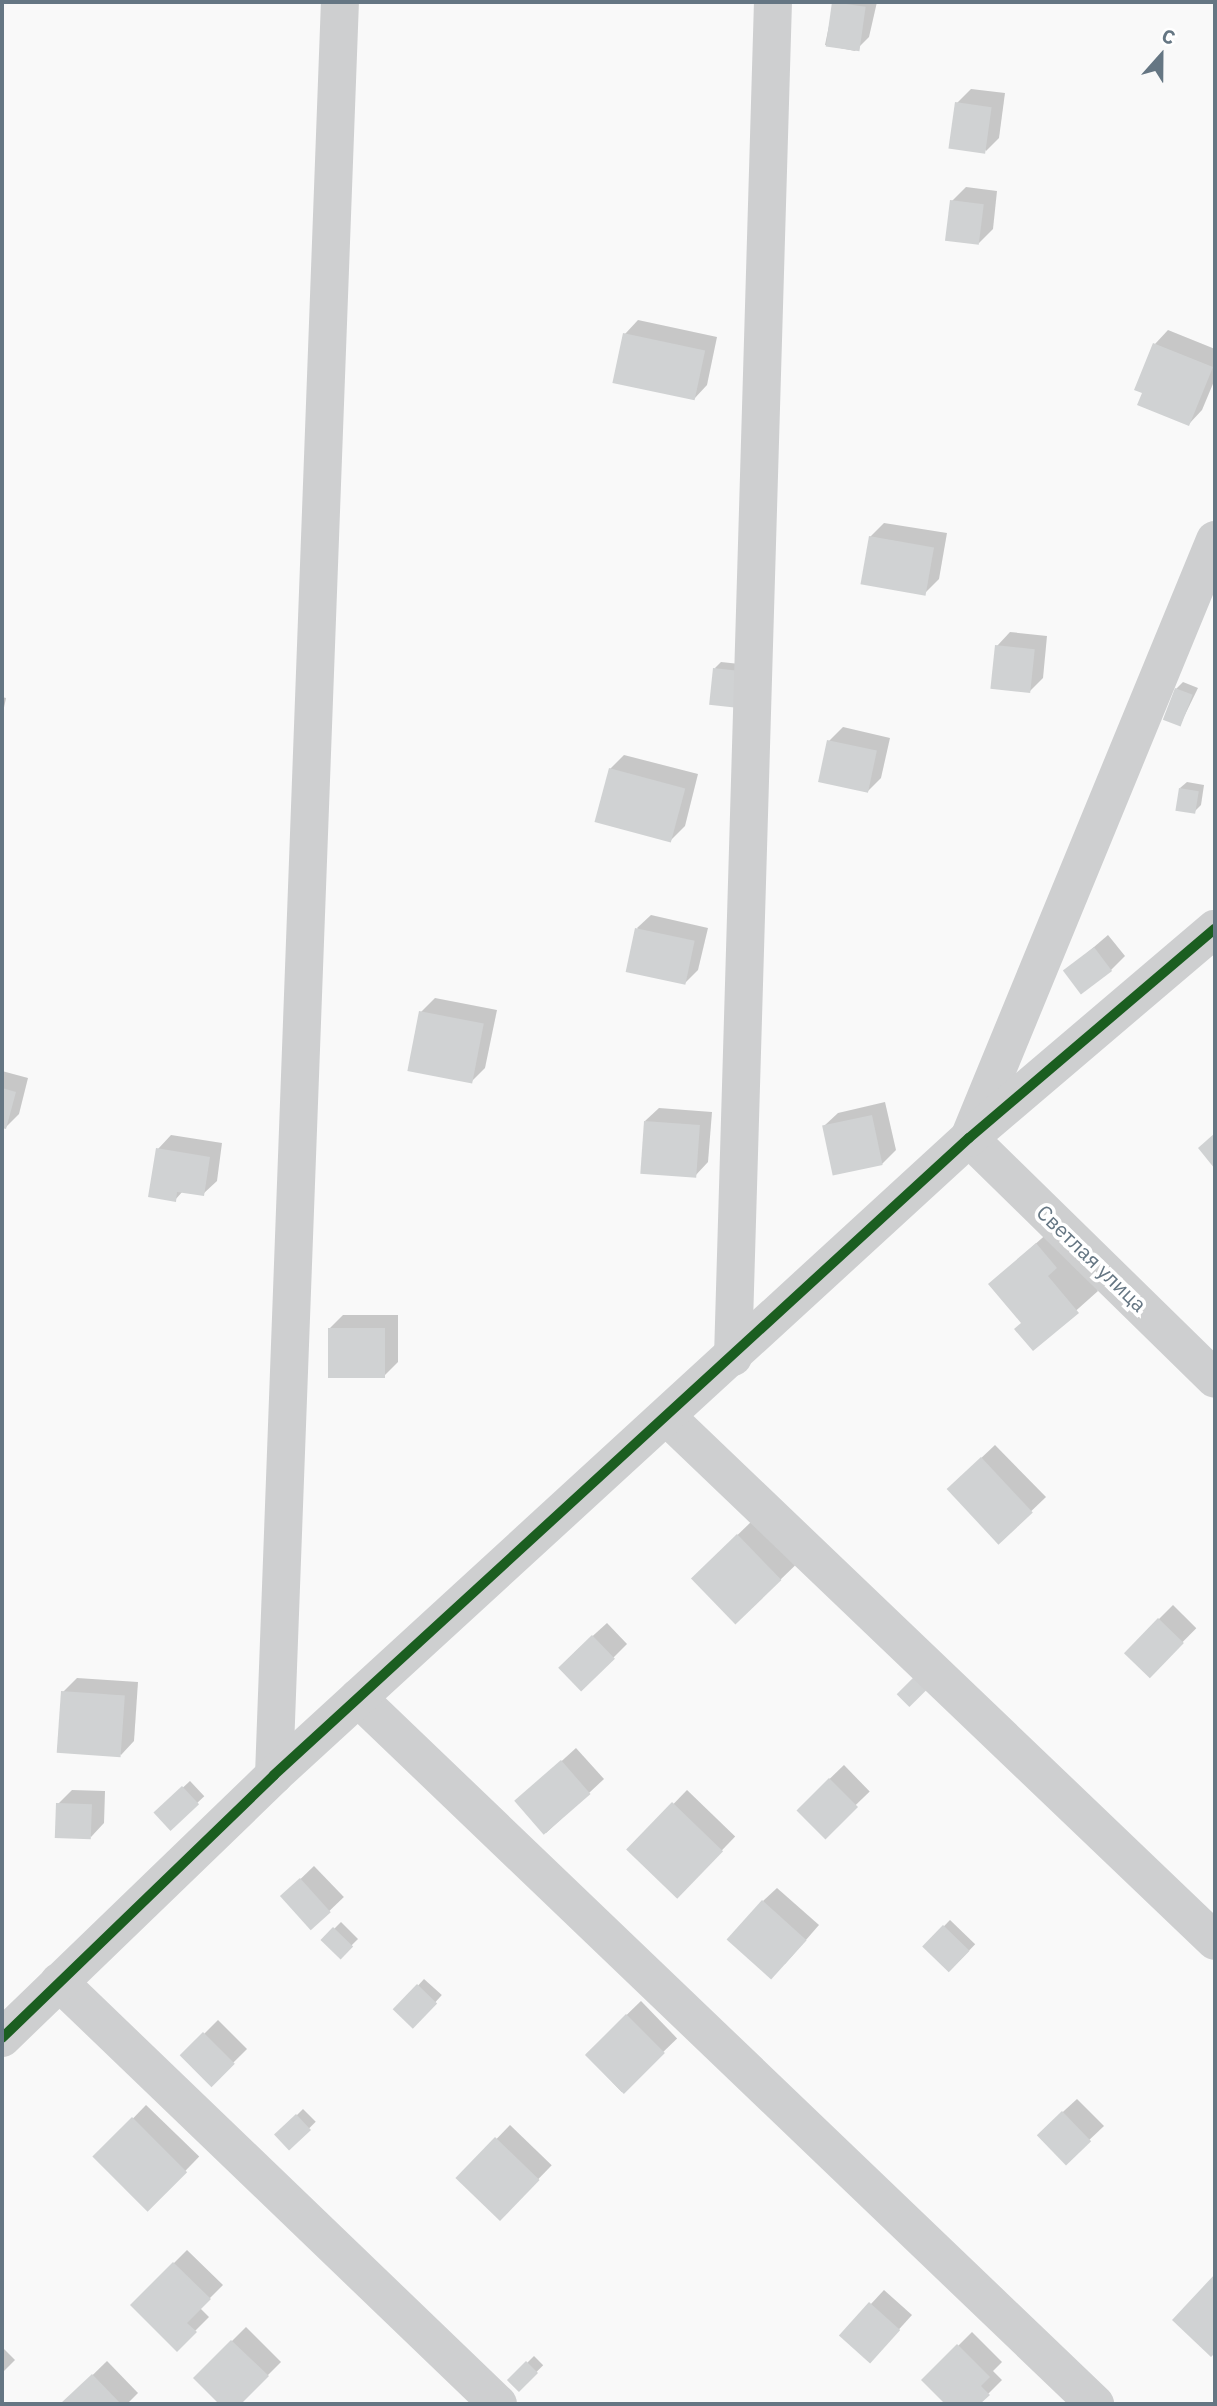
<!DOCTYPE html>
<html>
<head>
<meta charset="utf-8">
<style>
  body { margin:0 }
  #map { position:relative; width:1217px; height:2406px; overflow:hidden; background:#f9f9f9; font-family:"IBM Plex Sans",sans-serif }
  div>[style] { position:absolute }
  .shadow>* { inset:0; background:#0003; transform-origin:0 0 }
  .building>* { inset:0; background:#d0d2d3; transform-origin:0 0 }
  .minor>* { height:38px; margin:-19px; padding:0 19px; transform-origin:19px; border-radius:19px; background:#cecfd0 }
  .cycleway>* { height:10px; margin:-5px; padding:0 5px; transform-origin:5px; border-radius:5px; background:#1b5e20 }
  span { translate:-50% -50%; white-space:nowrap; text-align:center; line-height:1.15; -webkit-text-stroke:7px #fff; paint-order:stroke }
  .street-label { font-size:21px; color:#657683 }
  .frame { position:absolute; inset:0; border:4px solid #657683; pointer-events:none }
  .north { position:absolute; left:1126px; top:21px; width:70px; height:70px; -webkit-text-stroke:5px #fff; paint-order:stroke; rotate:21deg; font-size:19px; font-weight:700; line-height:28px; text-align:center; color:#657683 }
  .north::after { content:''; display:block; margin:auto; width:24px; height:32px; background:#657683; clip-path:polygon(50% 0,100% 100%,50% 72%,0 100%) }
</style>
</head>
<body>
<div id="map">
  <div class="shadow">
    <i style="clip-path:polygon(834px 2px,877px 2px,869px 37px,855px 51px,825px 45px)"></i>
    <i style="clip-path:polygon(971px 89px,1005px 93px,999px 138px,986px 151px,957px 103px)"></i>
    <i style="clip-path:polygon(966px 187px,997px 191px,993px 229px,979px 243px,952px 201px)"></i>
    <i style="clip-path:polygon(638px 320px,717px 337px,707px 385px,694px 399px,625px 334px)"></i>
    <i style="clip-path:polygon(1168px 330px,1215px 349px,1215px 379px,1202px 410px,1189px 424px,1155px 344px)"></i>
    <i style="clip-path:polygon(884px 523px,947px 533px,939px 579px,925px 593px,870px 537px)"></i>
    <i style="clip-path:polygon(1010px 632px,1047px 636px,1043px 678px,1029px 692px,997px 646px)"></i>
    <i style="clip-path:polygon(721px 662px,749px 665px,738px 707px,715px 668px)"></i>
    <i style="clip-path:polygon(1183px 682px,1198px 688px,1180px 725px,1176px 689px)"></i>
    <i style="clip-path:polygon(2px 697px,6px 698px,2px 717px)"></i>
    <i style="clip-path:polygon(843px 727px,890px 738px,881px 778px,867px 792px,829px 741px)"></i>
    <i style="clip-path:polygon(624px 755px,698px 774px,685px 826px,671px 840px,610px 769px)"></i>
    <i style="clip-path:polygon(1187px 782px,1204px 785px,1201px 805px,1194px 812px,1180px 788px)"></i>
    <i style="clip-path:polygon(651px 915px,708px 928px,698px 970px,684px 984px,637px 928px)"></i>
    <i style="clip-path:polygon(1108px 935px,1125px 956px,1111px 970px,1066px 971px)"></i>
    <i style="clip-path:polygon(435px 998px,497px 1010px,485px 1068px,471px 1082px,421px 1012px)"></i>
    <i style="clip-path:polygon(2px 1071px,28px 1078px,19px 1114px,5px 1128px)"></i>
    <i style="clip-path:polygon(885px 1102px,896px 1150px,882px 1164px,824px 1126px,838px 1113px)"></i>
    <i style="clip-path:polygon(659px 1108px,712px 1112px,708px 1162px,695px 1176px,645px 1121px)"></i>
    <i style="clip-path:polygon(171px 1135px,222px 1143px,217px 1181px,203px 1194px,183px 1191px,175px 1200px,158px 1149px)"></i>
    <i style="clip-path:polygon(1058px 1224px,1098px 1291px,1033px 1349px,1023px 1323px,990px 1284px)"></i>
    <i style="clip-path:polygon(343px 1315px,398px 1315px,398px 1362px,384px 1376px,329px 1329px)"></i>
    <i style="clip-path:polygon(995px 1445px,1046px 1497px,999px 1542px,962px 1476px)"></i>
    <i style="left:752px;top:1521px;width:62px;height:81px;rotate:46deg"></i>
    <i style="left:1173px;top:1605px;width:33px;height:66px;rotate:45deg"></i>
    <i style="clip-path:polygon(607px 1623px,627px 1644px,613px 1658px,574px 1653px)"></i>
    <i style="clip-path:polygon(77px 1678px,138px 1682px,134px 1741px,121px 1755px,63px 1692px)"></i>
    <i style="clip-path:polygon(576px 1748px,604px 1779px,546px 1833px,531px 1789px)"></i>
    <i style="left:844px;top:1765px;width:37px;height:64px;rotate:46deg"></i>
    <i style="left:190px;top:1781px;width:21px;height:47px;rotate:47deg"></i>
    <i style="clip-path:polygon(72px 1790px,105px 1791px,104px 1823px,91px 1837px,58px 1804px)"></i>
    <i style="left:687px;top:1790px;width:67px;height:83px;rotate:44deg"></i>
    <i style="left:314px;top:1866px;width:43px;height:43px;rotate:46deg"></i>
    <i style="clip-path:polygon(777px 1888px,819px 1925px,785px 1964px,763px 1901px)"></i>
    <i style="left:950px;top:1920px;width:35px;height:37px;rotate:44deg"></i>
    <i style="left:341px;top:1922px;width:24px;height:26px;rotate:45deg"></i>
    <i style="left:424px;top:1979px;width:24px;height:42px;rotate:42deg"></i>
    <i style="left:641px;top:2001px;width:52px;height:77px;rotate:46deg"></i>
    <i style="left:218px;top:2020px;width:41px;height:50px;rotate:45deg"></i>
    <i style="clip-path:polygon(1077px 2099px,1104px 2126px,1066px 2162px,1053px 2121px)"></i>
    <i style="left:146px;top:2105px;width:74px;height:73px;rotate:44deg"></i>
    <i style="left:303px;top:2109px;width:18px;height:37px;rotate:45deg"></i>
    <i style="left:510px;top:2125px;width:58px;height:74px;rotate:44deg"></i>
    <i style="clip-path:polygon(187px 2250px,223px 2285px,200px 2308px,209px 2317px,177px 2349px,132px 2305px)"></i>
    <i style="clip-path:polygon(884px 2290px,912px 2315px,883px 2347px,842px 2335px)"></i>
    <i style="clip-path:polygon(246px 2327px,281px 2362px,239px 2404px,222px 2404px,195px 2378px)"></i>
    <i style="clip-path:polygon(972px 2332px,1002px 2362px,993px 2371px,1002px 2380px,978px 2404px,946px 2404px,924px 2380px)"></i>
    <i style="clip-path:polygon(2px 2347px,15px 2360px,2px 2373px)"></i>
    <i style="left:534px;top:2356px;width:13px;height:35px;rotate:45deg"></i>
    <i style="clip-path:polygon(107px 2361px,138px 2393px,127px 2404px,63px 2404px)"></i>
  </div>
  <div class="building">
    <i style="left:832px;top:2px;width:34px;height:45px;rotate:8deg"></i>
    <i style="left:955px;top:102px;width:37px;height:47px;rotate:8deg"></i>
    <i style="left:950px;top:200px;width:34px;height:41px;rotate:7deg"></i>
    <i style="left:623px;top:333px;width:84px;height:51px;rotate:12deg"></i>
    <i style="clip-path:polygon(1153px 343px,1213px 367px,1189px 426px,1137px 405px,1142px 393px,1134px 390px)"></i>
    <i style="left:869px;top:536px;width:66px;height:49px;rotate:10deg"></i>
    <i style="left:995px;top:645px;width:40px;height:44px;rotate:6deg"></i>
    <i style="left:713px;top:668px;width:30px;height:37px;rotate:6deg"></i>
    <i style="left:1175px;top:688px;width:19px;height:34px;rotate:21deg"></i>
    <i style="left:827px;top:740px;width:51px;height:43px;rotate:12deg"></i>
    <i style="left:609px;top:768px;width:79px;height:56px;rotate:15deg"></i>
    <i style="left:1179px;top:788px;width:20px;height:23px;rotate:9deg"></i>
    <i style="left:635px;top:928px;width:61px;height:45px;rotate:12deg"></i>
    <i style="left:1094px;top:947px;width:30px;height:39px;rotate:53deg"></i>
    <i style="left:419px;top:1011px;width:66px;height:61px;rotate:11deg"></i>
    <i style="clip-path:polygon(2px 1088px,16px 1092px,6px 1129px,2px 1128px)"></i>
    <i style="left:872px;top:1115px;width:51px;height:51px;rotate:78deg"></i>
    <i style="left:644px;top:1121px;width:56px;height:53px;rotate:4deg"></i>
    <i style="clip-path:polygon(1215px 1133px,1215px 1169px,1198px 1148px)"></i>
    <i style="clip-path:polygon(156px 1148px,210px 1157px,204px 1196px,177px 1192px,176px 1202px,148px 1197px)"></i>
    <i style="clip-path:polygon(1036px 1243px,1057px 1268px,1048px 1276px,1079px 1313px,1033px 1351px,1014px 1329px,1021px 1323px,988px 1284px)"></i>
    <i style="left:328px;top:1328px;width:57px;height:50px"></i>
    <i style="left:981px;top:1457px;width:76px;height:47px;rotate:47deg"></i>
    <i style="left:737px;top:1534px;width:64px;height:64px;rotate:46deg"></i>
    <i style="left:1158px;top:1618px;width:36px;height:49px;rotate:44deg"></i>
    <i style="left:592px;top:1635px;width:33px;height:47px;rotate:46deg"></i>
    <i style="left:920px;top:1671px;width:18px;height:33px;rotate:45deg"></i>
    <i style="left:61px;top:1691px;width:64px;height:62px;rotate:4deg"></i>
    <i style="left:561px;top:1760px;width:45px;height:62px;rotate:49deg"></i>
    <i style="left:829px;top:1778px;width:41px;height:46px;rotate:45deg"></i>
    <i style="left:182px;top:1786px;width:25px;height:39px;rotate:47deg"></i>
    <i style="left:672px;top:1802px;width:71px;height:66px;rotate:44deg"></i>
    <i style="left:56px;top:1803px;width:36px;height:35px;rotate:2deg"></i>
    <i style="left:300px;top:1878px;width:46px;height:27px;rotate:48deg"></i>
    <i style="left:762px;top:1900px;width:60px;height:53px;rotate:42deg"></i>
    <i style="left:943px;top:1925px;width:37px;height:30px;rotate:44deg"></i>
    <i style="left:333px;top:1927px;width:28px;height:18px;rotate:44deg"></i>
    <i style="left:417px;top:1984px;width:28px;height:35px;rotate:44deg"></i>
    <i style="left:626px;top:2014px;width:55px;height:58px;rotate:45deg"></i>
    <i style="left:203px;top:2032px;width:45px;height:33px;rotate:45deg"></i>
    <i style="left:1062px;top:2111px;width:42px;height:35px;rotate:46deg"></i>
    <i style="left:296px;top:2114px;width:22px;height:30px;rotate:47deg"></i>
    <i style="left:132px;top:2117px;width:78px;height:56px;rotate:45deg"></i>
    <i style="left:495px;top:2137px;width:62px;height:57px;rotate:44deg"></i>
    <i style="clip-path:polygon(173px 2262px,211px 2299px,187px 2323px,197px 2332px,177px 2352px,130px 2305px)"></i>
    <i style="clip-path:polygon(1215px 2274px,1215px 2353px,1211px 2357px,1172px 2320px)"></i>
    <i style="left:869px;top:2302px;width:42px;height:45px;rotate:42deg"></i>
    <i style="clip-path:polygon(231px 2340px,269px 2376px,241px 2404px,219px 2404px,193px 2378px)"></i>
    <i style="clip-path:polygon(957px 2344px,990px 2377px,981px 2386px,990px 2395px,980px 2404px,945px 2404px,921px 2380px)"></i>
    <i style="left:526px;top:2361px;width:17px;height:27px;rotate:45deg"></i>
    <i style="clip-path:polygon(92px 2374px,121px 2404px,60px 2404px)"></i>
  </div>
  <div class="minor">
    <i style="left:1215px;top:540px;width:647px;rotate:112.36deg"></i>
    <i style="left:969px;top:1138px;width:344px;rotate:44.4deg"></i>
    <i style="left:733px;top:1357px;width:1356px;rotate:-88.31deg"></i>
    <i style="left:667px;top:1417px;width:758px;rotate:43.72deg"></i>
    <i style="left:358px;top:1698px;width:1021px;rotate:43.77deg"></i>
    <i style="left:274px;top:1775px;width:1774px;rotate:-87.87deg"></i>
    <i style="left:59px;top:1982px;width:609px;rotate:43.87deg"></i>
    <i style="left:2px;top:2038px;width:378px;rotate:-44deg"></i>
    <i style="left:274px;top:1775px;width:943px;rotate:-42.51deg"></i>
    <i style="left:969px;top:1138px;width:323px;rotate:-40.4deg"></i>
  </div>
  <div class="cycleway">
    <i style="left:2px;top:2038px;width:378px;rotate:-44deg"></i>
    <i style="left:274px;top:1775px;width:943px;rotate:-42.51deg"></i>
    <i style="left:969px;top:1138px;width:323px;rotate:-40.4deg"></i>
  </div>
  <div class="street-label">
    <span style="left:1092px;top:1258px;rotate:44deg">Светлая улица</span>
  </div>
  <div class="frame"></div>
  <div class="north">С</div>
</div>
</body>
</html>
